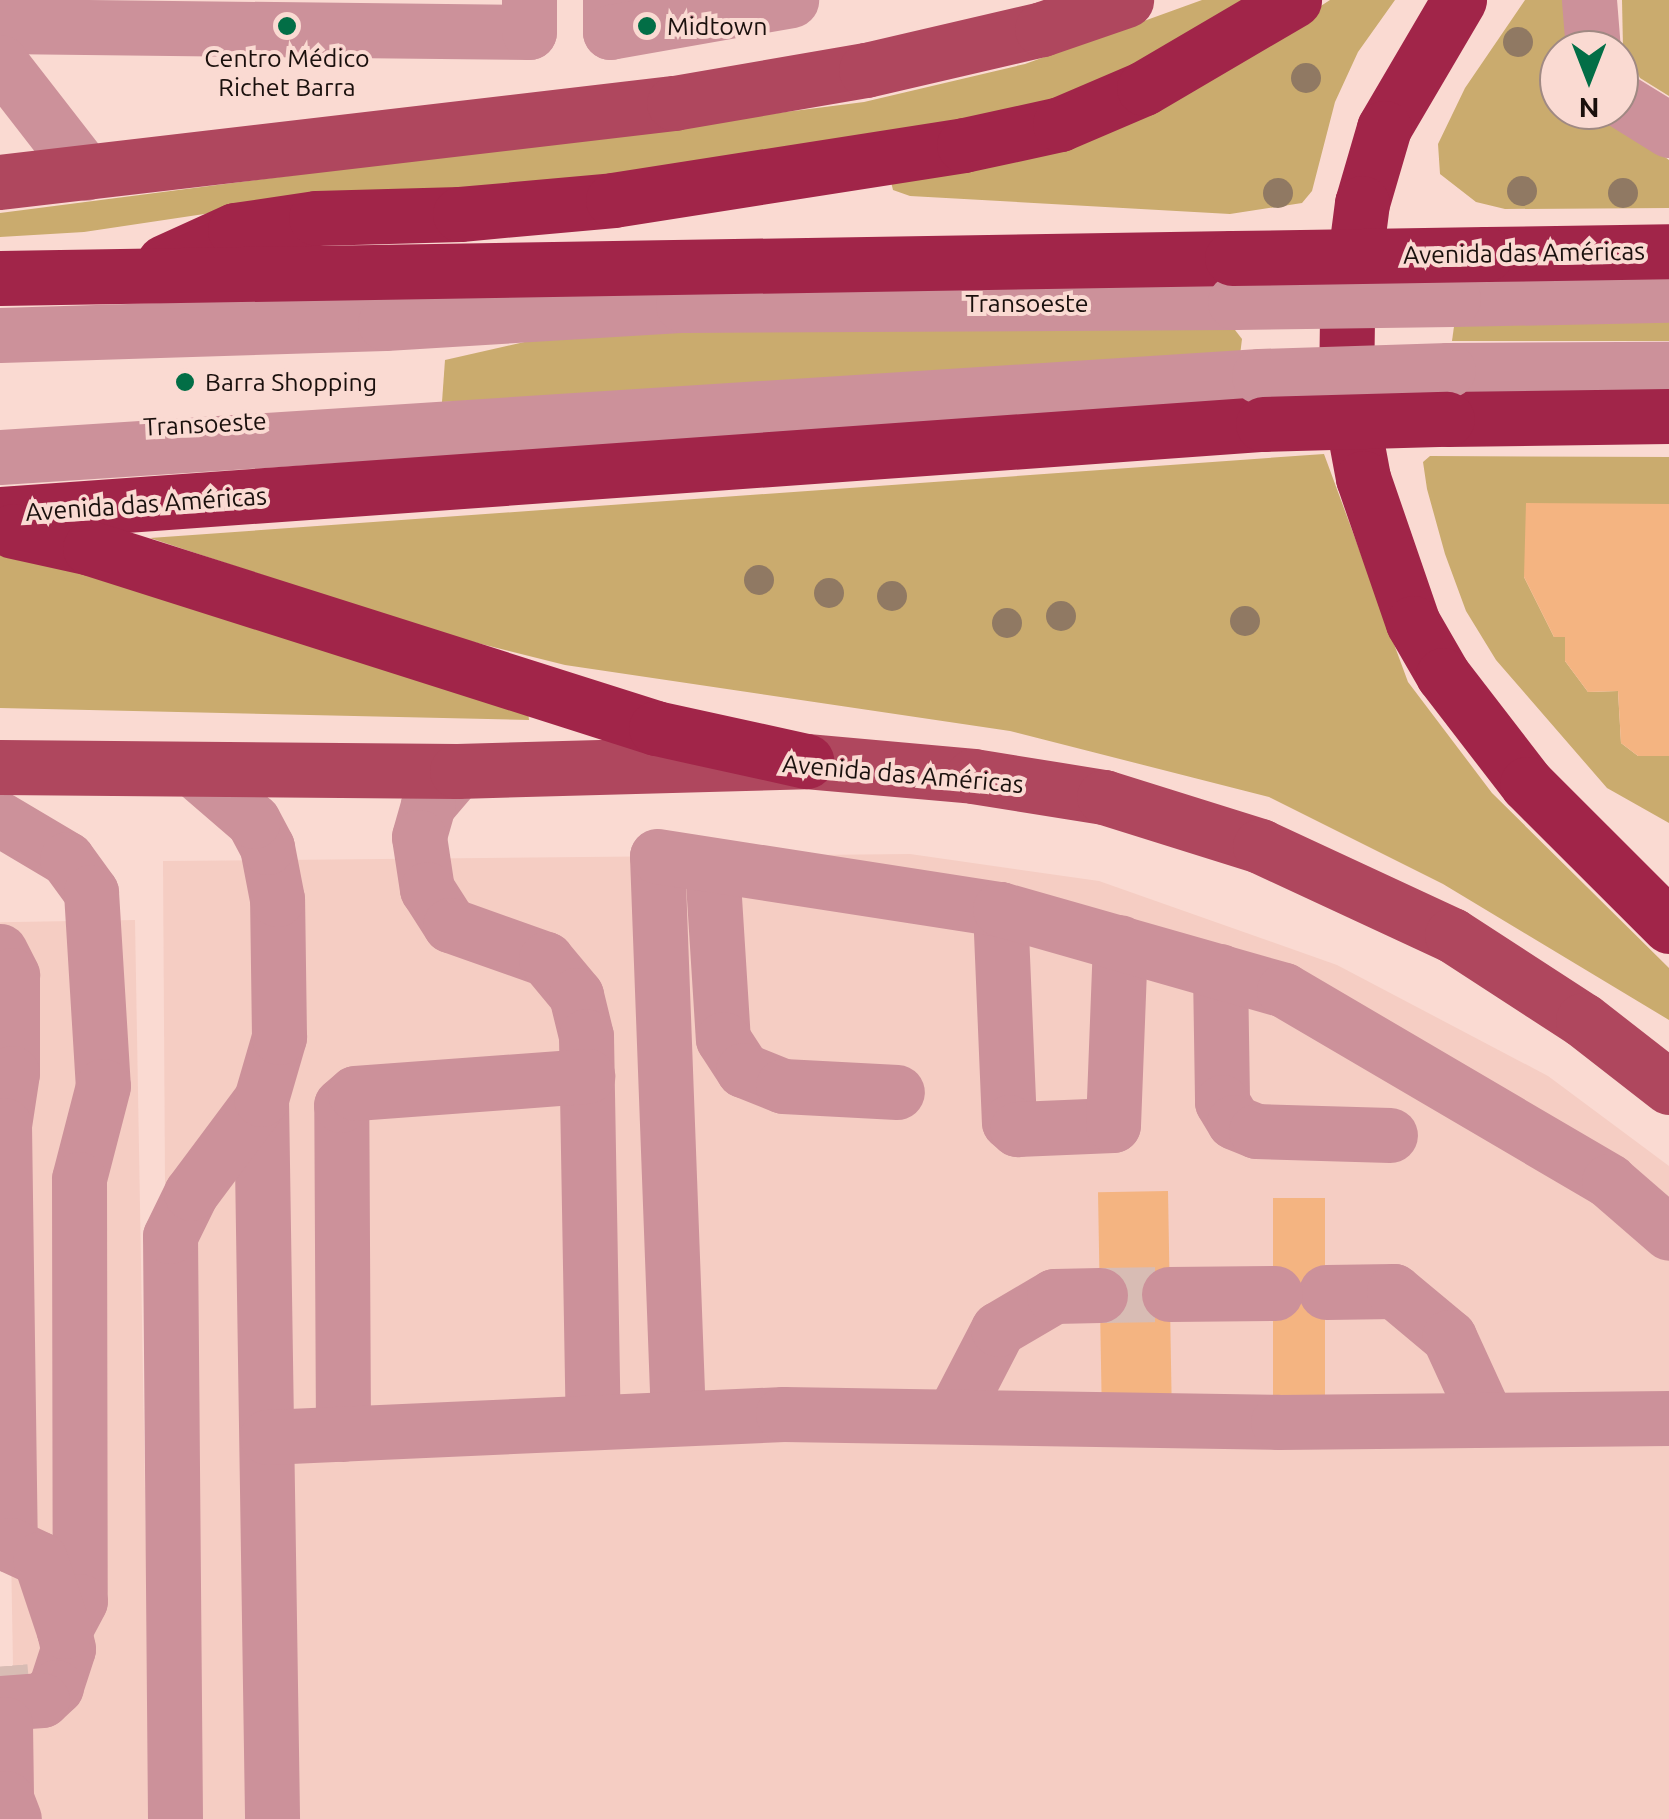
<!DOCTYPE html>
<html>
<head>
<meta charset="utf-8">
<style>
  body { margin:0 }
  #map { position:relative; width:1669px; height:1819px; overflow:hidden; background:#fadad2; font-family:Ubuntu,sans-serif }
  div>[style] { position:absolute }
  .built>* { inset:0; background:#f5cdc3; transform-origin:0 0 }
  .green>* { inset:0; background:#caab6e }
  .building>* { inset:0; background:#f4b481; transform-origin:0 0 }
  .minor-tunnel>* { height:55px; margin-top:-27.5px; transform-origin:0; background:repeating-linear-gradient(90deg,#d8bcb4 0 55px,transparent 0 83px) }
  .minor>* { height:55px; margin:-27.5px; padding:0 27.5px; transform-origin:27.5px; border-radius:27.5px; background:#cc919a }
  .major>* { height:55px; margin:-27.5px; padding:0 27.5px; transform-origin:27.5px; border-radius:27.5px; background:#af475e }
  .highway>* { height:55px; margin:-27.5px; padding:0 27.5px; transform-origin:27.5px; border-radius:27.5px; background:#a12549 }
  .minor-bridge>* { height:55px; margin:-27.5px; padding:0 27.5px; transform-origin:27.5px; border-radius:27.5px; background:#cc919a }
  .highway-bridge>* { height:55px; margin:-27.5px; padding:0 27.5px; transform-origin:27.5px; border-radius:27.5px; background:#a12549 }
  .trees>* { width:30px; height:30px; margin:-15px; border-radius:50%; background:#907963 }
  .dots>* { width:28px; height:28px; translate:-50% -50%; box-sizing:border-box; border:5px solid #fadad2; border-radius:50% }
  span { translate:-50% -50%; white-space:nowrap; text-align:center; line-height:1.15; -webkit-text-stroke:8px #fadad2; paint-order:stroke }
  .poi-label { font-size:25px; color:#1a100d }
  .left { translate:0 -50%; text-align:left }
  .street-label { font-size:25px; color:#1a100d }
  .north { position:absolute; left:1539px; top:30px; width:100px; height:100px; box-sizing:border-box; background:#fadad2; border:2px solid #a08983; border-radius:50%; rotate:180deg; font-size:28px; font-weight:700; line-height:40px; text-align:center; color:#1a100d }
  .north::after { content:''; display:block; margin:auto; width:35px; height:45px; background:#026e46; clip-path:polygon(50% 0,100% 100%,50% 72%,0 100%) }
</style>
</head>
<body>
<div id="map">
  <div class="built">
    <i style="clip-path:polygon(910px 854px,1099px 881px,1337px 965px,1548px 1076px,1669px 1166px,1669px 1819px,169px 1819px,163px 861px)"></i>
    <i style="left:135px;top:920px;width:899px;height:135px;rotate:89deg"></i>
  </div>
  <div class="green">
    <i style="clip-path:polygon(1202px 0,1271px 0,1071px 107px,565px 190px,251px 207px,84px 232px,0 237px,0 213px,864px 102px,1025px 64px)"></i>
    <i style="clip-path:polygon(1330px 0,1395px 0,1358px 52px,1335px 102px,1312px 191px,1302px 203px,1230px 214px,910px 196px,893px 190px,891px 182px,1199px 85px)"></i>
    <i style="clip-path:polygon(1525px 0,1573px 0,1569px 50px,1559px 50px,1559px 110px,1602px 110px,1669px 160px,1669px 208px,1505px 209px,1476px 202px,1440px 174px,1438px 144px,1465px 88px)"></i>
    <i style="clip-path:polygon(1622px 0,1669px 0,1669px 96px,1640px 78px,1623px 48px)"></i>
    <i style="clip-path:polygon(1669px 305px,1669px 341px,1452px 341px,1456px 312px)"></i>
    <i style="clip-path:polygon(1225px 317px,1242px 339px,1239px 363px,442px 402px,445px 360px,586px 328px)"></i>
    <i style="clip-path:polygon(1324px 454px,1408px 682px,1492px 793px,1669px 968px,1669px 1020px,1443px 884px,1269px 797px,1010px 731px,565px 665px,438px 633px,150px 538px)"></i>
    <i style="clip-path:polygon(1430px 456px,1669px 457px,1669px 504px,1524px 577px,1554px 637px,1565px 637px,1565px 661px,1588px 692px,1618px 691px,1621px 743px,1638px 756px,1669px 756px,1669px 823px,1607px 788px,1496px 660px,1466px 611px,1445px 554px,1427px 489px,1423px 462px)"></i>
    <i style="clip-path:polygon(0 550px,146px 578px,528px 711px,529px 720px,0 708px)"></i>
  </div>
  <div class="building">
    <i style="clip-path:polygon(1526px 503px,1669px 504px,1669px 756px,1638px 756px,1621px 743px,1618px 691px,1588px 692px,1565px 661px,1565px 637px,1554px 637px,1524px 577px)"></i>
    <i style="left:1168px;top:1191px;width:206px;height:70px;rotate:89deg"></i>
    <i style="left:1273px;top:1198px;width:52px;height:206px"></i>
  </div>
  <div class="minor-tunnel">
    <i style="left:1100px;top:1295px;width:69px;rotate:-0.8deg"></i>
    <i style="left:0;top:1666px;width:58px;rotate:85.1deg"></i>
  </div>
  <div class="minor">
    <i style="left:610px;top:0;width:32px;rotate:90deg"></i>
    <i style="left:610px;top:32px;width:184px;rotate:-10deg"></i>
    <i style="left:1589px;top:0;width:50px;rotate:85.4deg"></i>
    <i style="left:0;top:26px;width:529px;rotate:0.65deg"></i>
    <i style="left:529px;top:32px;width:32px;rotate:-90deg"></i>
    <i style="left:0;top:62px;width:140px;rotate:52.2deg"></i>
    <i style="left:1619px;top:99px;width:59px;rotate:31.8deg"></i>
    <i style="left:1453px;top:299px;width:216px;rotate:-1.1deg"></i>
    <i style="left:0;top:335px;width:385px;rotate:-1.8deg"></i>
    <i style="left:385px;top:323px;width:299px;rotate:-3.5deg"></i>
    <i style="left:683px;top:305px;width:552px;rotate:-0.31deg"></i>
    <i style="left:1448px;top:370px;width:221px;rotate:-0.3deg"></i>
    <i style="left:0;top:457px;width:1262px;rotate:-3.68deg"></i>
    <i style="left:457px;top:771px;width:45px;rotate:130.5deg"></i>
    <i style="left:428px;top:805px;width:33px;rotate:106deg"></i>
    <i style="left:419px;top:837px;width:53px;rotate:81.3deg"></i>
    <i style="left:427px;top:889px;width:43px;rotate:57.4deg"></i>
    <i style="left:450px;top:925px;width:102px;rotate:19.5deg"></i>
    <i style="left:546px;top:959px;width:47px;rotate:50.2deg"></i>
    <i style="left:576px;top:995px;width:42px;rotate:76.3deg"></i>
    <i style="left:586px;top:1036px;width:385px;rotate:89deg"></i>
    <i style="left:0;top:819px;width:78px;rotate:30.8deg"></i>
    <i style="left:67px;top:859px;width:41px;rotate:54deg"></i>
    <i style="left:91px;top:892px;width:194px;rotate:86.5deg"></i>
    <i style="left:103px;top:1086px;width:96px;rotate:104.5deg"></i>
    <i style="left:79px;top:1179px;width:422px;rotate:89.9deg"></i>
    <i style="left:80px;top:1601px;width:34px;rotate:118deg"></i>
    <i style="left:64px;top:1631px;width:18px;rotate:77deg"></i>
    <i style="left:68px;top:1649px;width:40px;rotate:108deg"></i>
    <i style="left:56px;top:1687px;width:19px;rotate:137deg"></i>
    <i style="left:42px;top:1700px;width:42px;rotate:175.9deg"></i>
    <i style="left:712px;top:866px;width:173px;rotate:86.4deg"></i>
    <i style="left:723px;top:1039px;width:37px;rotate:57deg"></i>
    <i style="left:743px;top:1070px;width:43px;rotate:21.8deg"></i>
    <i style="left:783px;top:1086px;width:114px;rotate:3deg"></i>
    <i style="left:1000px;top:909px;width:213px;rotate:87.6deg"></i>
    <i style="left:1009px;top:1122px;width:11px;rotate:41deg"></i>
    <i style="left:1017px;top:1129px;width:96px;rotate:-2.4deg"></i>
    <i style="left:1113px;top:1125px;width:183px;rotate:-87.8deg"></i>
    <i style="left:0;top:951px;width:27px;rotate:63deg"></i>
    <i style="left:12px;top:975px;width:98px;rotate:90deg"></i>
    <i style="left:12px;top:1073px;width:53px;rotate:98.7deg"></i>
    <i style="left:4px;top:1125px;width:420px;rotate:89.2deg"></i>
    <i style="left:10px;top:1545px;width:33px;rotate:25deg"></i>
    <i style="left:40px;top:1559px;width:76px;rotate:71.6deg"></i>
    <i style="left:1220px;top:971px;width:131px;rotate:89.1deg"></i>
    <i style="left:1222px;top:1102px;width:23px;rotate:59deg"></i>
    <i style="left:1234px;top:1122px;width:24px;rotate:22deg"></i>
    <i style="left:1256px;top:1131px;width:134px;rotate:1.7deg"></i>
    <i style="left:261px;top:1099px;width:720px;rotate:89.12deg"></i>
    <i style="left:1326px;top:1292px;width:68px;rotate:-0.8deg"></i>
    <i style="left:1394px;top:1291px;width:72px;rotate:39.9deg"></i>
    <i style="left:1449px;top:1337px;width:89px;rotate:65.4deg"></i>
    <i style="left:1169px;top:1294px;width:106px;rotate:-0.5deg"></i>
    <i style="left:954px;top:1414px;width:96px;rotate:-62.6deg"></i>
    <i style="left:998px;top:1329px;width:65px;rotate:-30.5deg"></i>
    <i style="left:1054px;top:1296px;width:46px;rotate:-1.2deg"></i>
    <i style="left:678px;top:1418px;width:562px;rotate:-92.14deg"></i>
    <i style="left:657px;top:856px;width:347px;rotate:8.8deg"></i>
    <i style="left:1000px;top:909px;width:295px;rotate:15.9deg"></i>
    <i style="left:1284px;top:990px;width:377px;rotate:30.4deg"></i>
    <i style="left:1609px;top:1181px;width:79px;rotate:40.9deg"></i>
    <i style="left:343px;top:1434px;width:329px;rotate:-90.3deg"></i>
    <i style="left:341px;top:1105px;width:18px;rotate:-41deg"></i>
    <i style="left:355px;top:1093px;width:233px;rotate:-4.2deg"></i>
    <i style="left:267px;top:1437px;width:517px;rotate:-2.55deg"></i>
    <i style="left:783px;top:1414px;width:495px;rotate:0.9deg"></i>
    <i style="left:1278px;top:1422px;width:391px;rotate:-0.6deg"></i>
    <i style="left:5px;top:1724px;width:74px;rotate:89.2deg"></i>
    <i style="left:6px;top:1798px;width:22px;rotate:69deg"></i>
    <i style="left:175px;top:1819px;width:583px;rotate:-90.49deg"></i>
    <i style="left:170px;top:1236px;width:48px;rotate:-64deg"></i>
    <i style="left:191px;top:1193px;width:117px;rotate:-53.3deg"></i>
    <i style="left:261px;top:1099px;width:65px;rotate:-73.8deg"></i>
    <i style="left:279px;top:1037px;width:138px;rotate:-90.8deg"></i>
    <i style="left:277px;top:899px;width:53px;rotate:-100.9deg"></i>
    <i style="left:267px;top:847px;width:30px;rotate:-118deg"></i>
    <i style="left:253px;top:821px;width:77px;rotate:-139.2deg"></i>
  </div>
  <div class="major">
    <i style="left:0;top:182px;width:679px;rotate:-6.69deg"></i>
    <i style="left:674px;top:103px;width:195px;rotate:-9.8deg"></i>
    <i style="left:866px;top:70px;width:181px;rotate:-13.1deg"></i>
    <i style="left:1042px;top:29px;width:89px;rotate:-19deg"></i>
    <i style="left:0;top:767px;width:457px;rotate:0.5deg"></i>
    <i style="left:457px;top:771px;width:349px;rotate:-1.6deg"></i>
    <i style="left:806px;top:761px;width:168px;rotate:5.1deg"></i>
    <i style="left:973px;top:776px;width:133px;rotate:9.1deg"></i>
    <i style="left:1104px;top:797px;width:164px;rotate:17.4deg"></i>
    <i style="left:1260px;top:846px;width:212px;rotate:24.9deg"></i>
    <i style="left:1452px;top:935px;width:156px;rotate:33deg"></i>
    <i style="left:1583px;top:1020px;width:109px;rotate:37.9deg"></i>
  </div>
  <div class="highway">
    <i style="left:1459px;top:0;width:148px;rotate:120.4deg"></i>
    <i style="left:1384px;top:128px;width:78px;rotate:106.3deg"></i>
    <i style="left:1362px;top:203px;width:116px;rotate:97.4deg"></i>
    <i style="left:1347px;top:318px;width:69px;rotate:90.8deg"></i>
    <i style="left:1346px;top:387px;width:93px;rotate:79.4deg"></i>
    <i style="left:1363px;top:478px;width:153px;rotate:71deg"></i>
    <i style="left:1413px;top:623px;width:60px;rotate:60deg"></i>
    <i style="left:1443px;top:675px;width:138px;rotate:52.4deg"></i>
    <i style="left:1527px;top:784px;width:201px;rotate:45deg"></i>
    <i style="left:1486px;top:254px;width:183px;rotate:-0.9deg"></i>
    <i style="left:164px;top:262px;width:78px;rotate:-24.3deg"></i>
    <i style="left:235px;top:230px;width:82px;rotate:-8.4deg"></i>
    <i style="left:316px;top:218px;width:144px;rotate:-1.6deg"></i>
    <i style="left:460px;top:214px;width:154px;rotate:-5.2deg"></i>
    <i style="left:613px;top:200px;width:355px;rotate:-8.9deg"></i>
    <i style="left:964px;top:145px;width:98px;rotate:-12.3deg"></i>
    <i style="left:1060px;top:124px;width:91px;rotate:-23.2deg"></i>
    <i style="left:1144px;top:88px;width:174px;rotate:-30.4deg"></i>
    <i style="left:0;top:278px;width:1232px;rotate:-0.93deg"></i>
    <i style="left:1447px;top:419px;width:222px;rotate:-0.8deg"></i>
    <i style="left:0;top:514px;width:1266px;rotate:-4.08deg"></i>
    <i style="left:13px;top:531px;width:79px;rotate:12.4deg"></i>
    <i style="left:90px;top:548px;width:594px;rotate:17.64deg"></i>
    <i style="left:656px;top:728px;width:154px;rotate:12.4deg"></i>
  </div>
  <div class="minor-bridge">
    <i style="left:1235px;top:302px;width:218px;rotate:-0.8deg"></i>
    <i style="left:1259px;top:376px;width:189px;rotate:-1.8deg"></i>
  </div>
  <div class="highway-bridge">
    <i style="left:1232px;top:258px;width:254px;rotate:-0.9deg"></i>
    <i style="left:1263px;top:424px;width:184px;rotate:-1.6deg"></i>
  </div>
  <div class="trees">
    <i style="left:1518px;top:42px"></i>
    <i style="left:1306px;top:78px"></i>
    <i style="left:1522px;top:191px"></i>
    <i style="left:1278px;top:193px"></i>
    <i style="left:1623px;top:193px"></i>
    <i style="left:759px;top:580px"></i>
    <i style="left:829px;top:593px"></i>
    <i style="left:892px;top:596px"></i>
    <i style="left:1061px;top:616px"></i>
    <i style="left:1245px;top:621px"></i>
    <i style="left:1007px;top:623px"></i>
  </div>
  <div class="dots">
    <i style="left:287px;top:26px;background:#026e46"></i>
    <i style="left:647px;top:26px;background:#026e46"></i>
    <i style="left:185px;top:382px;background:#026e46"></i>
  </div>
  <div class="poi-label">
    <span class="left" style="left:667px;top:26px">Midtown</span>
    <span style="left:287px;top:73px">Centro Médico<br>Richet Barra</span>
    <span class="left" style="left:205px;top:382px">Barra Shopping</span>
  </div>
  <div class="street-label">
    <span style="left:1524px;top:253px;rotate:-1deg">Avenida das Américas</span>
    <span style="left:1027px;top:303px">Transoeste</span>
    <span style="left:205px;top:424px;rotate:-3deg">Transoeste</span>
    <span style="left:146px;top:504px;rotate:-4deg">Avenida das Américas</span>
    <span style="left:903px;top:774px;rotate:5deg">Avenida das Américas</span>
  </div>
  <div class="north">N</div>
</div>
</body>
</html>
